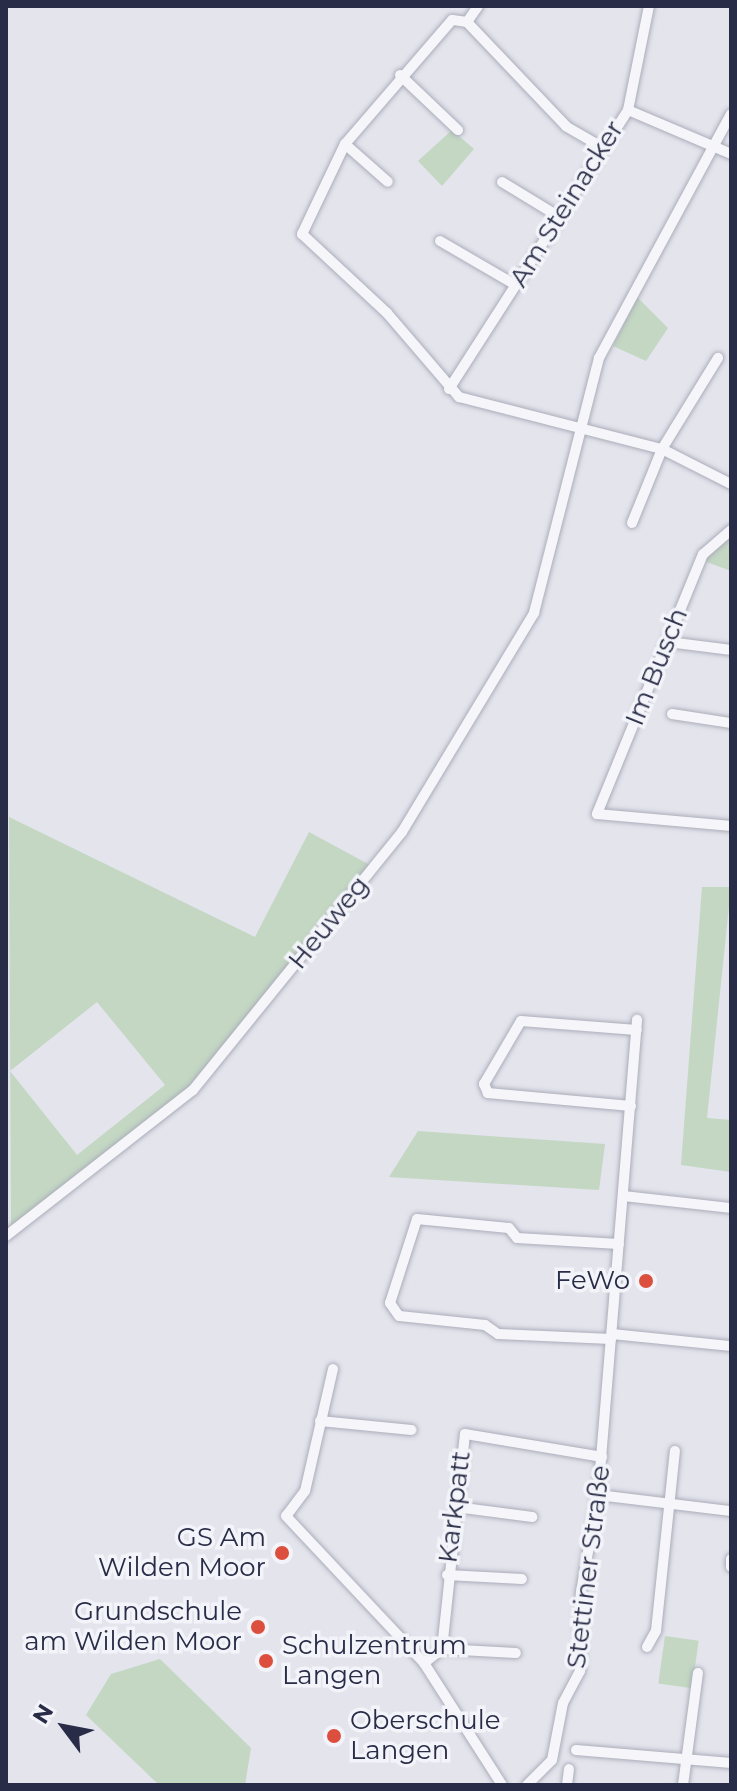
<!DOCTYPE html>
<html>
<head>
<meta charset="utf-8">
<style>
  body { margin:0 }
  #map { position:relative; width:737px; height:1791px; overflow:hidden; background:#e3e4ec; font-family:Montserrat,sans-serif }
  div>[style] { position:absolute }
  .green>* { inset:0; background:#c3d7c3; transform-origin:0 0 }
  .roads { filter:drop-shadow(0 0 2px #abadba) drop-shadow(0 0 2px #abadba) }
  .minor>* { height:10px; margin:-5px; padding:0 5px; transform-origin:5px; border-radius:5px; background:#f6f6fa }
  .dots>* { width:22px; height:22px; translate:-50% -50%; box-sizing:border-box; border:4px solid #f3f4f9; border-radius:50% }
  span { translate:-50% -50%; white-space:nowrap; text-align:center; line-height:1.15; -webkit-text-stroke:7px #f3f4f9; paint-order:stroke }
  .street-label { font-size:26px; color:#282c46 }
  .poi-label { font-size:26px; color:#282c46 }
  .right { translate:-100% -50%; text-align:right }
  .left { translate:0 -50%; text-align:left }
  .frame { position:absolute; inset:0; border:8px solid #282c46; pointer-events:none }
  .north { position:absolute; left:24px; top:1687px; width:80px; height:80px; -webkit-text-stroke:6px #f3f4f9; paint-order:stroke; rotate:302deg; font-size:22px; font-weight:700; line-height:32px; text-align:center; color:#282c46 }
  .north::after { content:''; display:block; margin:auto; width:28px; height:36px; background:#282c46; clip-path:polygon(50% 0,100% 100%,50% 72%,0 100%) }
</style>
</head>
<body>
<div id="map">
  <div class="green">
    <i style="clip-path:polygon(452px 130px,474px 149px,442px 186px,418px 161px)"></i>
    <i style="clip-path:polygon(637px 297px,668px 328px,646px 361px,613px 346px)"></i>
    <i style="clip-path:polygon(728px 536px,731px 551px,731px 571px,704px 561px)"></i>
    <i style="clip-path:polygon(evenodd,9px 817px,255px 937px,309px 832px,370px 865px,190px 1089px,11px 1227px,9px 817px,97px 1002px,165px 1085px,77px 1155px,10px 1071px,97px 1002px)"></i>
    <i style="clip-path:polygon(702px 887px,731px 887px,707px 1118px,731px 1120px,731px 1172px,681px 1165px)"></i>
    <i style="clip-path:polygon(418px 1131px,605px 1144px,599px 1190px,389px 1177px)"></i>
    <i style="left:665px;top:1636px;width:34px;height:48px;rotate:8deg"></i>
    <i style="clip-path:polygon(160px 1659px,251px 1748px,245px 1785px,159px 1785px,86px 1715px,111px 1674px)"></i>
  </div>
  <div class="roads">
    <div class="minor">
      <i style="left:467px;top:22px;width:19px;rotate:-55deg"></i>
      <i style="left:400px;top:75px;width:80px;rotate:43.5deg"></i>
      <i style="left:628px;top:110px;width:112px;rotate:23.1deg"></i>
      <i style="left:345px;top:144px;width:57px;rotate:41.5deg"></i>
      <i style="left:600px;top:146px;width:39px;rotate:-150deg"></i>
      <i style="left:566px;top:126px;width:144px;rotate:-133.6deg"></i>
      <i style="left:467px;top:22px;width:15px;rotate:-172deg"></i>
      <i style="left:452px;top:20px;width:164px;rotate:130.8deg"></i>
      <i style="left:345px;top:144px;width:100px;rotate:115.5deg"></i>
      <i style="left:302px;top:234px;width:116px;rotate:42.9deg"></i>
      <i style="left:387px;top:313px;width:111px;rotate:49.4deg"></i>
      <i style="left:459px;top:397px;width:210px;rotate:14.4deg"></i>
      <i style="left:662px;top:449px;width:77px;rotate:26.9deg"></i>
      <i style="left:502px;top:182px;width:63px;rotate:31.4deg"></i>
      <i style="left:440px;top:241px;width:86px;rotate:30.2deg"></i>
      <i style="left:449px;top:389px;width:331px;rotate:-57.3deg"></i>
      <i style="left:628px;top:110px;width:106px;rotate:-78.6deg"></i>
      <i style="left:632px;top:523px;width:80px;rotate:-67.9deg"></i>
      <i style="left:662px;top:449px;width:107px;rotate:-58.4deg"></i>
      <i style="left:731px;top:530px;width:37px;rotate:139deg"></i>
      <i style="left:703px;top:554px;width:281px;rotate:112.2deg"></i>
      <i style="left:597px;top:814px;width:135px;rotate:5.1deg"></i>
      <i style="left:668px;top:642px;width:64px;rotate:7.2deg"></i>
      <i style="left:672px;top:714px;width:60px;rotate:8.7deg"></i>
      <i style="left:631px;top:1106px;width:144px;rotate:-174.8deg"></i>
      <i style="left:488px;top:1093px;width:10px;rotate:-114deg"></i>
      <i style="left:484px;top:1084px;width:73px;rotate:-59.6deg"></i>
      <i style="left:521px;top:1021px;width:116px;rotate:4.4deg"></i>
      <i style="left:624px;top:1196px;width:108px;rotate:6.4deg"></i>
      <i style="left:6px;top:1236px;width:237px;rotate:-38deg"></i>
      <i style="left:193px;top:1090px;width:332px;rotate:-51deg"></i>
      <i style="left:402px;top:832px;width:256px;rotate:-58.9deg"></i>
      <i style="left:534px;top:613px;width:263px;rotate:-75.7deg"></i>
      <i style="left:599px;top:358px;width:277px;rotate:-61.6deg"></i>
      <i style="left:612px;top:1334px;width:120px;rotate:5.8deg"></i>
      <i style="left:611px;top:1339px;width:113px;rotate:-177.5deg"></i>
      <i style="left:498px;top:1334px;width:16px;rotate:-145deg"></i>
      <i style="left:485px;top:1325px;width:86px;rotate:-174deg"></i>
      <i style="left:399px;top:1316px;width:16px;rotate:-125deg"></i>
      <i style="left:390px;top:1303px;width:88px;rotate:-72.2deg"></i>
      <i style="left:417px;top:1219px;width:92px;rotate:5.6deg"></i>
      <i style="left:509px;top:1228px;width:13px;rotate:51deg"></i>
      <i style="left:517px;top:1238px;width:102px;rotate:3.4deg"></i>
      <i style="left:333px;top:1369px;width:125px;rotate:102.9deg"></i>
      <i style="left:305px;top:1491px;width:31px;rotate:127deg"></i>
      <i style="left:286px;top:1516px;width:202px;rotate:46.8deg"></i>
      <i style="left:424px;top:1663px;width:145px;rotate:57.4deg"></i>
      <i style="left:320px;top:1421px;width:92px;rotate:5.6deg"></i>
      <i style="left:598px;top:1495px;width:134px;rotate:6.9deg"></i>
      <i style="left:456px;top:1507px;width:77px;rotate:7.5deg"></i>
      <i style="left:731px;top:1559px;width:8px;rotate:90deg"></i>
      <i style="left:447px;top:1575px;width:75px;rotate:3.1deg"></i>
      <i style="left:647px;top:1647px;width:18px;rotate:-61deg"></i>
      <i style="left:656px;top:1631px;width:181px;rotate:-84deg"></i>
      <i style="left:442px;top:1649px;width:74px;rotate:3.1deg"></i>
      <i style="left:424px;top:1663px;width:23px;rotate:-38deg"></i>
      <i style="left:442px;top:1649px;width:216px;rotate:-83.9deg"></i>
      <i style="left:465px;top:1434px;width:139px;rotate:9.5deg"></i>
      <i style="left:576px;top:1750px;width:156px;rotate:4.8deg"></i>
      <i style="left:527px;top:1785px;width:35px;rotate:-45deg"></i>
      <i style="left:552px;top:1760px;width:58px;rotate:-79.1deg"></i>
      <i style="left:563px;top:1703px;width:36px;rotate:-62deg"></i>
      <i style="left:580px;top:1671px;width:79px;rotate:-89.3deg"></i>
      <i style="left:581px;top:1592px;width:98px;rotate:-80.1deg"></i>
      <i style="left:598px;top:1495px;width:477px;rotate:-85.3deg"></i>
      <i style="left:567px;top:1785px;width:16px;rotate:-83deg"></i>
      <i style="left:683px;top:1785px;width:113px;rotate:-82.4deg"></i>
    </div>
  </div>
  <div class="dots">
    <i style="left:646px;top:1281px;background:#dc4e3d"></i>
    <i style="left:282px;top:1553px;background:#dc4e3d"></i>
    <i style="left:258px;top:1627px;background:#dc4e3d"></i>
    <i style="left:266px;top:1661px;background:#dc4e3d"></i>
    <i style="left:334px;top:1736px;background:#dc4e3d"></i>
  </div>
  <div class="street-label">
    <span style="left:567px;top:204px;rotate:-58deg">Am Steinacker</span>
    <span style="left:657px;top:667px;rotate:-68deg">Im Busch</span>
    <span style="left:329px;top:923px;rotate:-51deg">Heuweg</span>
    <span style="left:455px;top:1507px;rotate:-83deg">Karkpatt</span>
    <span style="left:589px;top:1567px;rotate:-83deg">Stettiner Straße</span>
  </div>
  <div class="poi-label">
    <span class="right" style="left:630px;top:1281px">FeWo</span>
    <span class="right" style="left:266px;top:1553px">GS Am<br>Wilden Moor</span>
    <span class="right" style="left:242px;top:1627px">Grundschule<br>am Wilden Moor</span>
    <span class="left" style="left:282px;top:1661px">Schulzentrum<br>Langen</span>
    <span class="left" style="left:350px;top:1736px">Oberschule<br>Langen</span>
  </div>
  <div class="frame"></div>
  <div class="north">N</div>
</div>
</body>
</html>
